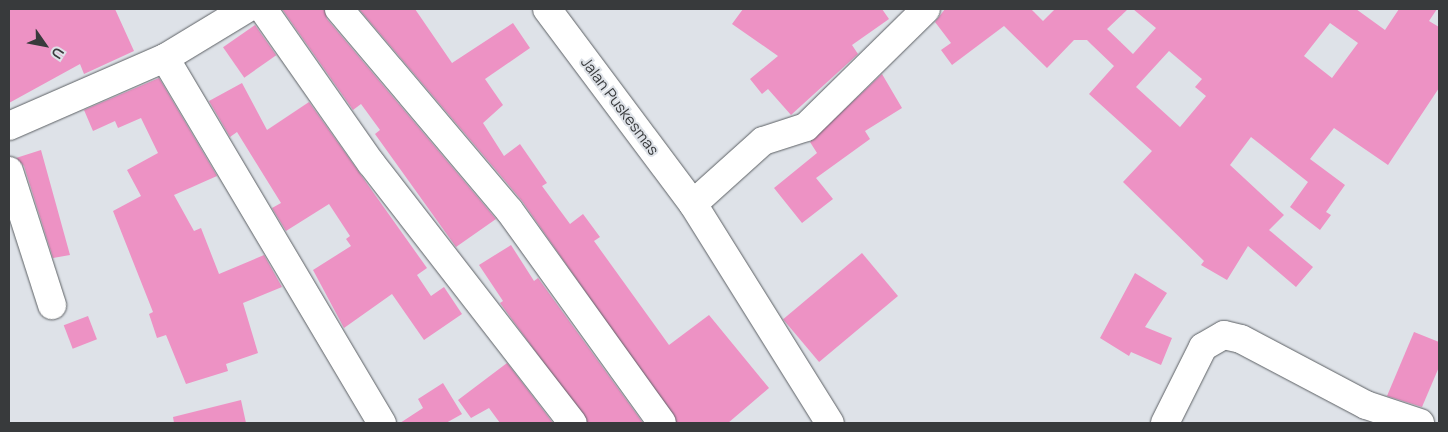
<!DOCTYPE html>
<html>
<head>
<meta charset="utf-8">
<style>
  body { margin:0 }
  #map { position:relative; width:1448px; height:432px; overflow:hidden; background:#dee2e8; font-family:Manrope,sans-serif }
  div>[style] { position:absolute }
  .building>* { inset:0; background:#ed92c4; transform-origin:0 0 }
  .roads { filter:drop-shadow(0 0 1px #5c6064) drop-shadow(0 0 1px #5c6064) }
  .minor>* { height:28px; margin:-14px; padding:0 14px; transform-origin:14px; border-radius:14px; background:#fff }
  span { translate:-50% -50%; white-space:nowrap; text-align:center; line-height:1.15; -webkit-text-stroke:4px #dee2e8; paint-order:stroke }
  .street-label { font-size:15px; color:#383a3c }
  .frame { position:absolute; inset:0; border:10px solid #383a3c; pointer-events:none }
  .north { position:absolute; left:20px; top:20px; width:50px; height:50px; -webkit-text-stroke:4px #dee2e8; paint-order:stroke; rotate:123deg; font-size:14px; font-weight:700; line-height:20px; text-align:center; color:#383a3c }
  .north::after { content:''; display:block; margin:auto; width:18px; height:22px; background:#383a3c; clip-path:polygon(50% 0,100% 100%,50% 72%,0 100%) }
</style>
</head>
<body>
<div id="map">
  <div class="building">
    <i style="clip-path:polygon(9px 9px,115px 9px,134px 51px,84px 74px,80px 64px,9px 103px)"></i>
    <i style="clip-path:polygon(282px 9px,324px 9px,327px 19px,496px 219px,456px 247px,375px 134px,380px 130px,361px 104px,353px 110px)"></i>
    <i style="clip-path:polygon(359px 9px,415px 9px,452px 63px,513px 23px,530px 48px,485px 79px,503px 105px,483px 123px,504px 156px,520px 144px,547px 183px,542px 186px,570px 224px,583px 214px,600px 237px,594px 241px,669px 345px,709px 315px,769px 388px,728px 423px,677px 423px,522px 201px)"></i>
    <i style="clip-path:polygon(743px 9px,882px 9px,889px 19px,852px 45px,858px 54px,791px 115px,768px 89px,762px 94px,750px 79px,778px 56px,732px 24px)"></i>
    <i style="clip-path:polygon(evenodd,945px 9px,1031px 9px,1043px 21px,1055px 9px,1128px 9px,1107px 29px,1133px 54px,1156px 28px,1133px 9px,1356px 9px,1385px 30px,1399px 9px,1437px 9px,1429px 21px,1439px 27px,1439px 88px,1388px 165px,1334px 128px,1310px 159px,1345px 185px,1326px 212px,1331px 215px,1320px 230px,1290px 207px,1308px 182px,1251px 137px,1230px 165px,1284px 215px,1269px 230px,1313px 267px,1296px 287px,1248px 246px,1227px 280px,1201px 265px,1204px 261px,1123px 182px,1152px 151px,1089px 94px,1114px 66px,1092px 45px,1087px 40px,1074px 40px,1047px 68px,1004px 26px,952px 65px,941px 50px,951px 43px,935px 22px,945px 9px,1330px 23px,1358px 43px,1332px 78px,1304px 56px,1330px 23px,945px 9px,1169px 51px,1202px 79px,1195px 87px,1206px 96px,1180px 127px,1136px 87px,1169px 51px)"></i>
    <i style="left:255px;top:25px;width:37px;height:39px;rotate:55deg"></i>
    <i style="clip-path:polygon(882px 74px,902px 108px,865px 131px,870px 139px,816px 178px,833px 199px,802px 223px,774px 188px,817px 153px,810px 142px)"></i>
    <i style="clip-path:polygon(159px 78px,217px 176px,174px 195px,194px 231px,201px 228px,219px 274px,264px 255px,282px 287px,243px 303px,258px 353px,226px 364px,228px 371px,186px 384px,166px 335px,157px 338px,149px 314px,153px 312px,113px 211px,141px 196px,127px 170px,158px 153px,141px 118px,118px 128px,115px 121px,93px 131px,84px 110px)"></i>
    <i style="clip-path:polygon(242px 83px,267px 130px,309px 102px,427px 268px,417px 275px,431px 296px,444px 287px,462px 314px,424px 340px,392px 294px,344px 328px,313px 270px,351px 246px,346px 239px,350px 236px,329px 204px,286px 231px,272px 208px,281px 203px,237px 132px,230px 137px,209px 101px)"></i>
    <i style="clip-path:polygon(41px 150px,70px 255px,53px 258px,24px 166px,16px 158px)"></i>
    <i style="clip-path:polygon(511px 245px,534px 281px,538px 278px,643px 423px,588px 423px,500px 303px,503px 301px,479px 265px)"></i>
    <i style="left:862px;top:253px;width:56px;height:103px;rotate:50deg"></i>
    <i style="clip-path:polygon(1135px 273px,1167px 293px,1145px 327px,1172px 338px,1161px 365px,1131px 352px,1129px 356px,1100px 338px)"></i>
    <i style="left:88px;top:316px;width:25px;height:26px;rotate:69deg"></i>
    <i style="clip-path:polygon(1414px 332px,1439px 342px,1439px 367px,1422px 407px,1387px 396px)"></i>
    <i style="clip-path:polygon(507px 363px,553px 423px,500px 423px,489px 408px,471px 418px,458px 400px)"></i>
    <i style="clip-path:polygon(443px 383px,462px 414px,446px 423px,400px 423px,423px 408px,418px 399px)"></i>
    <i style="clip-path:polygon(241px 400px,246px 423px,174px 423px,173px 417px)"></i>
  </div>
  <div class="roads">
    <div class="minor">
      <i style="left:263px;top:9px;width:188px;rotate:55deg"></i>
      <i style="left:371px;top:163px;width:329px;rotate:52.2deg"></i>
      <i style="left:339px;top:9px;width:263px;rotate:49.8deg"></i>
      <i style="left:509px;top:210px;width:262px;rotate:54.3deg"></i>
      <i style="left:547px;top:9px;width:244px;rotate:53.2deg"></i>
      <i style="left:693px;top:204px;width:258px;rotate:58deg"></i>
      <i style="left:165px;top:58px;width:425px;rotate:59.3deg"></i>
      <i style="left:9px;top:126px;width:170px;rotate:-23.6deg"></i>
      <i style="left:165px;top:58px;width:95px;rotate:-31.2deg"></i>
      <i style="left:9px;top:171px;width:141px;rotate:72.2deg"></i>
      <i style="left:693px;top:204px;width:94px;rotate:-42deg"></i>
      <i style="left:763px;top:141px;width:45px;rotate:-18deg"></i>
      <i style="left:806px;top:127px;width:168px;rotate:-44.5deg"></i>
      <i style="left:1165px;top:423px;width:85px;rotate:-63.4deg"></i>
      <i style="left:1203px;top:347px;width:24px;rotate:-30deg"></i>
      <i style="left:1224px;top:335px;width:17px;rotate:13deg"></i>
      <i style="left:1241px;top:339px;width:141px;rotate:27.8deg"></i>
      <i style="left:1366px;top:405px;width:57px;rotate:18.4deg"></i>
    </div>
  </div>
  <div class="street-label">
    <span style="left:620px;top:106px;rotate:53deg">Jalan Puskesmas</span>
  </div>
  <div class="frame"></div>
  <div class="north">U</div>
</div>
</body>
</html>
